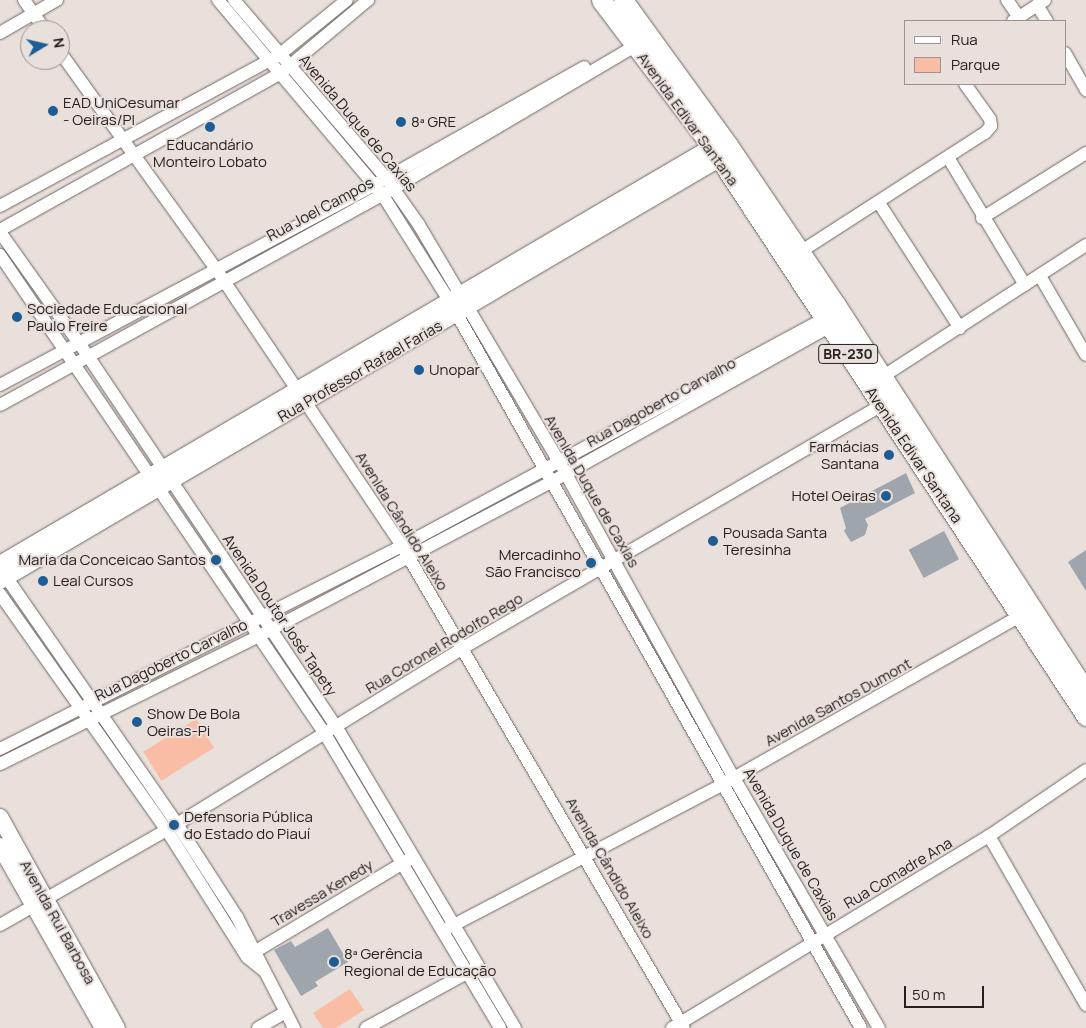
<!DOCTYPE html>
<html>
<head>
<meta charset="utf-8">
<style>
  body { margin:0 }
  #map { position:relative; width:1086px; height:1028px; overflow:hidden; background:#e9dfdb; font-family:Manrope,sans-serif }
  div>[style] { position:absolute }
  .green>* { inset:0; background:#f9bca4; transform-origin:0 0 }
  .building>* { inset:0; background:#9fa5ac; transform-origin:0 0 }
  .roads { filter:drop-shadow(0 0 1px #706764) drop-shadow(0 0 1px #706764) }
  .minor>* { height:12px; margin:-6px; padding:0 6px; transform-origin:6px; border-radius:6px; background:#fff }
  .major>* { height:16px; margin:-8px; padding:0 8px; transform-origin:8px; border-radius:8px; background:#fff }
  .highway>* { height:19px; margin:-9.5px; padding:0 9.5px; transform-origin:9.5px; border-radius:9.5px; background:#fff }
  .dots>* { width:14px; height:14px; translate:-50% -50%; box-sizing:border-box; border:2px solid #e9dfdb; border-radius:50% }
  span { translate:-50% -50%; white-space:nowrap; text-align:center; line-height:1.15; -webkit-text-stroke:4px #e9dfdb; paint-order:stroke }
  .shield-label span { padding:1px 4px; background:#e9dfdb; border:1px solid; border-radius:4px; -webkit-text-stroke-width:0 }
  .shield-label { font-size:14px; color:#252120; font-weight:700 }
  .poi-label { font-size:15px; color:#252120 }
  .left { translate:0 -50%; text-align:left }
  .right { translate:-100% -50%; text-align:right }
  .street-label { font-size:15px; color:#252120 }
  .legend { position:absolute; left:904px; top:20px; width:162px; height:65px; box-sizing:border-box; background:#e9dfdb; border:1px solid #9b9390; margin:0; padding:6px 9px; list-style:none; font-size:15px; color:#252120 }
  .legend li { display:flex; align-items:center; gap:10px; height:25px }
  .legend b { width:25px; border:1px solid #9b9390 }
  .north { position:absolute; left:20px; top:20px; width:50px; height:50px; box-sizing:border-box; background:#e9dfdb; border:1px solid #9b9390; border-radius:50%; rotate:81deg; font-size:14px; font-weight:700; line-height:20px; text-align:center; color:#252120 }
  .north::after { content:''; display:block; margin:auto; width:18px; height:22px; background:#1e5d93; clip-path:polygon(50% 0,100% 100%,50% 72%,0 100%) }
  .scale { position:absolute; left:904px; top:986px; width:80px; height:22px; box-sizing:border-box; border:2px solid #252120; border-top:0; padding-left:6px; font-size:15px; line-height:18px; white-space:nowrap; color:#252120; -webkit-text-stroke:4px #e9dfdb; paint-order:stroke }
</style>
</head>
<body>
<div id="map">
  <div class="green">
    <i style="left:196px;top:719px;width:34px;height:62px;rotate:58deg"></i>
    <i style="clip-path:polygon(350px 989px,364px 1010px,336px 1028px,323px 1028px,313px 1013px)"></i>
  </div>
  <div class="building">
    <i style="clip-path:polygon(906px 473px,915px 493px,865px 519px,868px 525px,865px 535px,851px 542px,844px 531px,846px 528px,840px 508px)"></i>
    <i style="left:944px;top:531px;width:32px;height:40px;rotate:62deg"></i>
    <i style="clip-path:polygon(1086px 550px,1086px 591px,1068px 562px)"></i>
    <i style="clip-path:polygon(328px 928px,348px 962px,315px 982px,318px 986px,301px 996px,274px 950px,291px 941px,295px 947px)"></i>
  </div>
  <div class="roads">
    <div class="minor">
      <i style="left:24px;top:0;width:37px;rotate:55deg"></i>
      <i style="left:218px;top:0;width:254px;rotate:49.8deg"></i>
      <i style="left:382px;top:194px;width:128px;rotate:57.8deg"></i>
      <i style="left:450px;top:302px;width:834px;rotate:60.49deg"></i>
      <i style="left:234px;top:0;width:234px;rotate:49.5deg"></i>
      <i style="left:386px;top:178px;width:57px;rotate:54.9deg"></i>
      <i style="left:419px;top:225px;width:289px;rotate:59.4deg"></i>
      <i style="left:566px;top:474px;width:347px;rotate:61.1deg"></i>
      <i style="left:734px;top:778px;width:289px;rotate:59.9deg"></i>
      <i style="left:1007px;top:0;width:21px;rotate:55deg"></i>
      <i style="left:1037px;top:5px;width:19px;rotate:58deg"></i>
      <i style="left:1013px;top:21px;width:38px;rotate:-33deg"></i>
      <i style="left:0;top:33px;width:66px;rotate:-30.1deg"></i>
      <i style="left:60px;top:52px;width:267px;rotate:54.3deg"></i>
      <i style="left:216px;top:269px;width:334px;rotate:56.1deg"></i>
      <i style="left:402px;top:546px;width:558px;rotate:59.67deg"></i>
      <i style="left:1065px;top:53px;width:43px;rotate:60.4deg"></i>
      <i style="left:949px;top:159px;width:147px;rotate:58.9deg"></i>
      <i style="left:879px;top:203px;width:149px;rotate:57.1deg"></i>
      <i style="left:0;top:206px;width:317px;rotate:-28.4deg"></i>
      <i style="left:279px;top:55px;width:87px;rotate:-39deg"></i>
      <i style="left:982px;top:218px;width:123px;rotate:-32deg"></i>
      <i style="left:0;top:230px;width:322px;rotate:-29.2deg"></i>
      <i style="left:281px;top:73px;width:114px;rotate:-40deg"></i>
      <i style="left:0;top:232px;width:152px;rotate:54.6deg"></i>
      <i style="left:88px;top:356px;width:448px;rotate:56.2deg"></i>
      <i style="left:337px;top:728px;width:349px;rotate:59.3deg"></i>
      <i style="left:800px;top:252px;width:220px;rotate:-32.8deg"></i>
      <i style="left:985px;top:133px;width:9px;rotate:-49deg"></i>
      <i style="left:991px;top:126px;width:7px;rotate:-98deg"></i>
      <i style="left:990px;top:119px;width:43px;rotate:-125.5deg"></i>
      <i style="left:0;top:255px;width:579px;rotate:55.84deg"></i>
      <i style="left:325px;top:734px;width:342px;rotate:59.2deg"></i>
      <i style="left:1040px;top:276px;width:91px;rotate:59.8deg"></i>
      <i style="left:882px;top:377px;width:243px;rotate:-32.9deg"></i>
      <i style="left:0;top:385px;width:424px;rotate:-28.1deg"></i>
      <i style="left:374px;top:185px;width:241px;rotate:-29.3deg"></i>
      <i style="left:0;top:405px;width:450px;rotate:-28.8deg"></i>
      <i style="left:394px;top:188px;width:288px;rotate:-30.5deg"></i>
      <i style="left:2px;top:571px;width:308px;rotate:55.3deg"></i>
      <i style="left:177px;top:824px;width:111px;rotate:57.2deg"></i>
      <i style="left:237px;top:917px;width:125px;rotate:62.8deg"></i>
      <i style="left:0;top:594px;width:288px;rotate:54.8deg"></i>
      <i style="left:166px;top:829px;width:151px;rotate:57.7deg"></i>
      <i style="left:247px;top:957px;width:21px;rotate:39deg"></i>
      <i style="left:0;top:749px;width:450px;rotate:-26.8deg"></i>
      <i style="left:402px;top:546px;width:481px;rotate:-28.3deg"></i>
      <i style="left:0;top:764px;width:287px;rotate:-26.3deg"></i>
      <i style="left:257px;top:637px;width:335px;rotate:-27.8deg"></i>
      <i style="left:553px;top:481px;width:317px;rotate:-29.2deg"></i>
      <i style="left:989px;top:836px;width:195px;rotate:60.1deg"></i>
      <i style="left:0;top:925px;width:204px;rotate:-29.7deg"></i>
      <i style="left:177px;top:824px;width:334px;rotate:-31.6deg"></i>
      <i style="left:461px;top:649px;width:485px;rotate:-30.1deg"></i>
      <i style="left:448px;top:928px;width:310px;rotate:-27.6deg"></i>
      <i style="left:723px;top:784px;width:349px;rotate:-29.5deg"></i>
      <i style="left:251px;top:954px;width:185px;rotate:-30.9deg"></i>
      <i style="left:258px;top:1028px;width:32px;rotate:-30deg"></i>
      <i style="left:366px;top:1028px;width:123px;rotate:-28.6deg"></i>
      <i style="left:672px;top:1028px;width:371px;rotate:-31.2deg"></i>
      <i style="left:989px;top:836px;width:117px;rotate:-34.2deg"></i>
    </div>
    <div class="major">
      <i style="left:0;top:564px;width:825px;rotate:-30.36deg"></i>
      <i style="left:0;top:581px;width:834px;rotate:-30.41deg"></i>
      <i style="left:0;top:817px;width:241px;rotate:61deg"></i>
      <i style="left:0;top:846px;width:209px;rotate:60.5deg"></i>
    </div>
    <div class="highway">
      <i style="left:601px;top:0;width:184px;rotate:52.9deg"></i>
      <i style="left:712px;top:147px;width:681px;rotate:56.68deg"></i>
      <i style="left:623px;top:0;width:179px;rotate:54.1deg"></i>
      <i style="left:728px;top:145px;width:193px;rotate:56deg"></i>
      <i style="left:836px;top:305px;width:461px;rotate:57.1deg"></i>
    </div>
  </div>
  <div class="dots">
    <i style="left:53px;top:111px;background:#1e5d93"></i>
    <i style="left:401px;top:122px;background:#1e5d93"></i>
    <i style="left:210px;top:127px;background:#1e5d93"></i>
    <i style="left:17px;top:317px;background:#1e5d93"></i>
    <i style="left:419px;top:370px;background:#1e5d93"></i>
    <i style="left:889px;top:455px;background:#1e5d93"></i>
    <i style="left:886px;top:496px;background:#1e5d93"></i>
    <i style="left:713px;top:541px;background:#1e5d93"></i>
    <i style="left:216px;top:560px;background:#1e5d93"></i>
    <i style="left:591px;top:563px;background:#1e5d93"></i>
    <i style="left:43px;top:581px;background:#1e5d93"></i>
    <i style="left:137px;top:722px;background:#1e5d93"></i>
    <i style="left:174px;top:825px;background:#1e5d93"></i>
    <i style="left:334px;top:962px;background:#1e5d93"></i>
  </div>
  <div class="shield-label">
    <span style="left:848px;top:354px">BR-230</span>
  </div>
  <div class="poi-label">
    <span class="left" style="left:63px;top:111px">EAD UniCesumar<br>- Oeiras/PI</span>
    <span class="left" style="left:411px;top:122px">8ª GRE</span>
    <span style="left:210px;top:153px">Educandário<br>Monteiro Lobato</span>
    <span class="left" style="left:27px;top:317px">Sociedade Educacional<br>Paulo Freire</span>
    <span class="left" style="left:429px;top:370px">Unopar</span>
    <span class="right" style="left:879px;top:455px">Farmácias<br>Santana</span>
    <span class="right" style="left:876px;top:496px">Hotel Oeiras</span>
    <span class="left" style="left:723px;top:541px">Pousada Santa<br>Teresinha</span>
    <span class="right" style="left:581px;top:563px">Mercadinho<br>São Francisco</span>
    <span class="right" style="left:206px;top:560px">Maria da Conceicao Santos</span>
    <span class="left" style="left:53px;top:581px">Leal Cursos</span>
    <span class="left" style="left:147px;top:722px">Show De Bola<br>Oeiras-Pi</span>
    <span class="left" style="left:184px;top:825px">Defensoria Pública<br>do Estado do Piauí</span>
    <span class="left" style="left:344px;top:962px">8ª Gerência<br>Regional de Educação</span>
  </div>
  <div class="street-label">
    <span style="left:688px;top:119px;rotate:54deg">Avenida Edivar Santana</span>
    <span style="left:358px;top:123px;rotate:50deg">Avenida Duque de Caxias</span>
    <span style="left:320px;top:209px;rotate:-28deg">Rua Joel Campos</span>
    <span style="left:360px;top:371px;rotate:-30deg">Rua Professor Rafael Farias</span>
    <span style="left:661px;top:402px;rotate:-29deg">Rua Dagoberto Carvalho</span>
    <span style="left:914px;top:455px;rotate:56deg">Avenida Edivar Santana</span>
    <span style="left:592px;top:491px;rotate:60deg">Avenida Duque de Caxias</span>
    <span style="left:402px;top:521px;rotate:58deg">Avenida Cândido Aleixo</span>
    <span style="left:280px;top:615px;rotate:56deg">Avenida Doutor José Tapety</span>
    <span style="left:444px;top:643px;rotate:-31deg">Rua Coronel Rodolfo Rego</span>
    <span style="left:171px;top:660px;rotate:-26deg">Rua Dagoberto Carvalho</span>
    <span style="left:838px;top:702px;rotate:-29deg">Avenida Santos Dumont</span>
    <span style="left:791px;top:844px;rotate:60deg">Avenida Duque de Caxias</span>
    <span style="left:610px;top:868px;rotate:60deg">Avenida Cândido Aleixo</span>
    <span style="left:898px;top:873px;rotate:-31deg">Rua Comadre Ana</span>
    <span style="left:322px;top:893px;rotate:-31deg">Travessa Kenedy</span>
    <span style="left:58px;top:922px;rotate:61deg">Avenida Rui Barbosa</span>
  </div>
  <ul class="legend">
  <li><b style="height:6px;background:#fff"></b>Rua</li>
  <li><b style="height:14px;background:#f9bca4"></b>Parque</li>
  </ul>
  <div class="north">N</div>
  <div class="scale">50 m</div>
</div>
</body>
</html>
